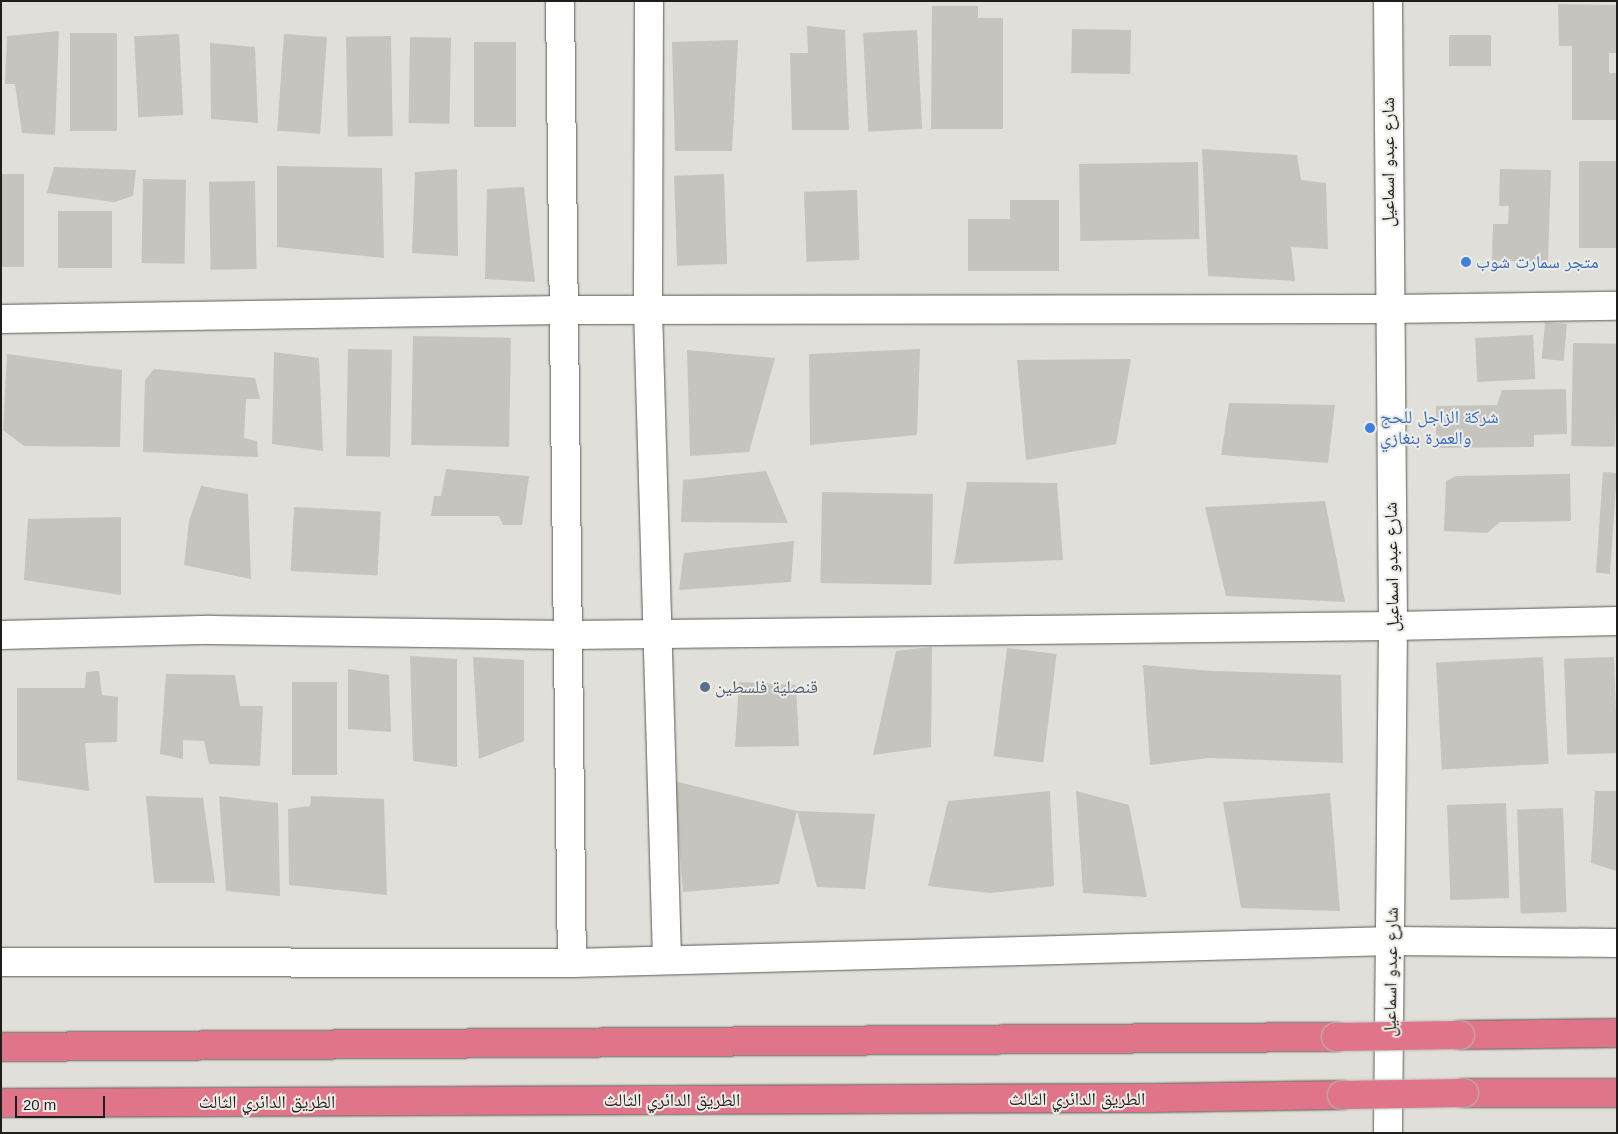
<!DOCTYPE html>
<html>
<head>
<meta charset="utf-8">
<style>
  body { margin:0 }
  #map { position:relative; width:1618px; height:1134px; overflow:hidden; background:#e0dfd9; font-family:Arial,"Noto Naskh Arabic",sans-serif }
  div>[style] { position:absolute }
  .building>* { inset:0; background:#c5c4be; transform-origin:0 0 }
  .roads { filter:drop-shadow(0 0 1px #5c5b56) drop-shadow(0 0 1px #5c5b56) }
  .minor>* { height:28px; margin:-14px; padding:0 14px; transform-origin:14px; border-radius:14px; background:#fff }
  .trunk>* { height:28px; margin:-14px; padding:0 14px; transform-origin:14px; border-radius:14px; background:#e07488 }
  .bridges { filter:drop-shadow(0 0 1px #bcbcbb) drop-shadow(0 0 1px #bcbcbb) }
  .trunk-bridge>* { height:28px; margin:-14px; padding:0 14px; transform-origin:14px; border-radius:14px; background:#e07488 }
  .dots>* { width:14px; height:14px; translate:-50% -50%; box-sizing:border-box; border:2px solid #edece6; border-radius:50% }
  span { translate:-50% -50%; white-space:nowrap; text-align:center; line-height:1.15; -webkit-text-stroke:4px #edece6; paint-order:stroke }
  .street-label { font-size:18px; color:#1f1e1c }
  .shop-label { font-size:18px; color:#366cbe }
  .left { translate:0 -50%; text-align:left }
  .service-label { font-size:18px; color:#4e5e75 }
  .frame { position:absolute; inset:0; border:2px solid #1f1e1c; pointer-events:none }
  .scale { position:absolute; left:15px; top:1096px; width:90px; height:22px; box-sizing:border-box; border:2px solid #1f1e1c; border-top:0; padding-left:6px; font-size:15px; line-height:18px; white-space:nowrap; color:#1f1e1c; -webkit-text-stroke:4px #edece6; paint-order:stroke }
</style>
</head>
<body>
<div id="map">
  <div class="building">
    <i style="clip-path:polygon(1558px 4px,1617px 5px,1617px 53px,1609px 53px,1609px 73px,1617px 73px,1617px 120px,1572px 120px,1572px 46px,1559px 46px)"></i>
    <i style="clip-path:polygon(932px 6px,978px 6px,978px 18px,1003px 18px,1003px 129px,931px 129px)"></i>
    <i style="clip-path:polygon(807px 26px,845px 30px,849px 130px,792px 130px,790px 53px,808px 53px)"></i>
    <i style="left:1072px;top:29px;width:59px;height:44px;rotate:1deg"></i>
    <i style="left:917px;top:30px;width:99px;height:54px;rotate:87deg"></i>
    <i style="clip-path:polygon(59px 31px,55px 135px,22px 133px,15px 84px,5px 84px,7px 36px)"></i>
    <i style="left:70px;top:33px;width:47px;height:98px"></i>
    <i style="left:179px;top:34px;width:81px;height:45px;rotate:87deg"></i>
    <i style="left:284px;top:34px;width:43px;height:97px;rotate:4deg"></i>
    <i style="left:1449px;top:35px;width:42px;height:31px"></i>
    <i style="left:391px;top:36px;width:100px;height:45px;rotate:89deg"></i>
    <i style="left:410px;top:37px;width:41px;height:86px;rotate:1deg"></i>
    <i style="clip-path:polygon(738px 40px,732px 151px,675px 151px,672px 42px)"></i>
    <i style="left:474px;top:42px;width:42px;height:85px"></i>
    <i style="clip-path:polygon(210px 43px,255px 47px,258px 123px,211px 119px)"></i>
    <i style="clip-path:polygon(1202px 149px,1297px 155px,1301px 180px,1326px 183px,1328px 249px,1291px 247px,1295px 281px,1208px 276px)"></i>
    <i style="left:1579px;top:161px;width:38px;height:87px"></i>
    <i style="left:1198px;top:162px;width:77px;height:119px;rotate:89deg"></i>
    <i style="clip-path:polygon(277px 166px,382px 168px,384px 258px,277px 247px)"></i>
    <i style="clip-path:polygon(54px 167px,136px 170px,133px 196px,114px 202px,47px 193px)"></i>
    <i style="clip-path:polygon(457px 169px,458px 256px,412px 253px,415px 172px)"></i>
    <i style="clip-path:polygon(1500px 169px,1551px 170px,1548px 262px,1492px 261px,1493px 224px,1508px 224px,1509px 206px,1499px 206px)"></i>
    <i style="left:1px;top:174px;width:23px;height:93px"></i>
    <i style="left:724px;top:174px;width:90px;height:50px;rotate:88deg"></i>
    <i style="left:143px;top:179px;width:43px;height:84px;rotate:1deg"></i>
    <i style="left:255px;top:181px;width:88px;height:46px;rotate:89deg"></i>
    <i style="clip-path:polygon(524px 187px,535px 282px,485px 279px,487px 189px)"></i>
    <i style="left:857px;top:190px;width:70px;height:53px;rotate:88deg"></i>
    <i style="clip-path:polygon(1010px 200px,1059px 200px,1059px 271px,968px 271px,968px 219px,1010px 219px)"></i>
    <i style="left:58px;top:211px;width:54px;height:57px"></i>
    <i style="left:1545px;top:322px;width:22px;height:37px;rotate:5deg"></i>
    <i style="left:1533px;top:335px;width:44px;height:58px;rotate:87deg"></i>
    <i style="left:413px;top:336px;width:98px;height:109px;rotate:1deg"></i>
    <i style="left:1573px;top:343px;width:44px;height:103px;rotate:1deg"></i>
    <i style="left:348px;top:349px;width:44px;height:107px;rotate:1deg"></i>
    <i style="clip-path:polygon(920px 349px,917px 435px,810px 445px,809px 354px)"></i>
    <i style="clip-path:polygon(687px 350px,775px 358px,749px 452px,690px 456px)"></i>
    <i style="clip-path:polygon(274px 352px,319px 358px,323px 451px,272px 444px)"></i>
    <i style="clip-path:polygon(7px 354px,122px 370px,120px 447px,24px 446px,3px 430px)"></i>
    <i style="clip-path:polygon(1131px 359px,1116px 444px,1026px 460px,1017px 360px)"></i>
    <i style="clip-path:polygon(154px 369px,255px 378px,260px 399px,246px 399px,244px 438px,257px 441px,258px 457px,143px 452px,145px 380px)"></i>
    <i style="clip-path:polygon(1566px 389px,1567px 434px,1534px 435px,1534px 447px,1436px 448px,1436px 406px,1497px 405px,1502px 390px)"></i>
    <i style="clip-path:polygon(1229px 403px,1335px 405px,1328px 463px,1221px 455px)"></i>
    <i style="clip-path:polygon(446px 469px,529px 476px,522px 525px,503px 525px,499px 516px,431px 516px,434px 496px,441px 496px)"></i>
    <i style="clip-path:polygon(766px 471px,788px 523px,681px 522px,683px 480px)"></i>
    <i style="left:1603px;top:472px;width:14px;height:101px;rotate:4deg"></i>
    <i style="clip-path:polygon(1570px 474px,1571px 521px,1500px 522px,1487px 533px,1444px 531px,1446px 481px,1456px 476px)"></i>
    <i style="clip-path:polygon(967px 482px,1057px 483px,1063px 560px,954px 564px)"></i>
    <i style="clip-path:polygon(201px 486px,248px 494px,251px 579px,184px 565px,189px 521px)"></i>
    <i style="left:822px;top:492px;width:111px;height:91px;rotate:1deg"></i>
    <i style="clip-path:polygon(1325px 501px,1345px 602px,1226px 596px,1205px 507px)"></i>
    <i style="left:294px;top:507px;width:87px;height:64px;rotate:3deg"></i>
    <i style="clip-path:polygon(121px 517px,121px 595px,24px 580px,28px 519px)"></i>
    <i style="clip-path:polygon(794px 541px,791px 582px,679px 590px,684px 553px)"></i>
    <i style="clip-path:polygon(932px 647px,931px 747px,873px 755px,896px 651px)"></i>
    <i style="left:1007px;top:648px;width:50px;height:109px;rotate:7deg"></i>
    <i style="clip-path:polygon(410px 656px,457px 659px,457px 767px,413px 761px)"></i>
    <i style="clip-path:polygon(473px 657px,524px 660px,524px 741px,479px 759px)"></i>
    <i style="left:1543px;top:657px;width:107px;height:107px;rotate:87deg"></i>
    <i style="left:1614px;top:657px;width:96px;height:50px;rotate:88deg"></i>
    <i style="clip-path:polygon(1143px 665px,1212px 671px,1341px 675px,1343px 763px,1209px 758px,1150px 765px)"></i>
    <i style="clip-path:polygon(348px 669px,389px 675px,391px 732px,348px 729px)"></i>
    <i style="clip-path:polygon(99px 671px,102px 695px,118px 697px,117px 742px,85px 743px,89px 791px,17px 780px,17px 688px,85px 688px,86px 672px)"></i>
    <i style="clip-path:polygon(166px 674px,235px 675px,240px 706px,263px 706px,260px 766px,209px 764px,204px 741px,183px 740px,183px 759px,160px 754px)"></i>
    <i style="left:292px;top:682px;width:45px;height:93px"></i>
    <i style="clip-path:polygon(739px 682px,796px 685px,799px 746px,735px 747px)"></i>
    <i style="clip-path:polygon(674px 781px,797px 811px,875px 814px,865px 889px,817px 887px,797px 811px,779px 884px,683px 892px)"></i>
    <i style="clip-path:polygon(1050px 791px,1054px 886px,990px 893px,928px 886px,948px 801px)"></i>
    <i style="clip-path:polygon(1076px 791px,1129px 805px,1147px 897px,1083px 893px)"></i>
    <i style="clip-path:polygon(1595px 791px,1617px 791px,1617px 871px,1591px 863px)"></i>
    <i style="clip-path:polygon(1330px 793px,1340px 911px,1241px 908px,1223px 802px)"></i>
    <i style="clip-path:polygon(146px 796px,203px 798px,215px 883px,154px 883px)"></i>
    <i style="clip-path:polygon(219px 796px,278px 803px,280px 896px,226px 891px)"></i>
    <i style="clip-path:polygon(311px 796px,384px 799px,387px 895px,289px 885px,288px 809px,310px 806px)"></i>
    <i style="left:1506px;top:803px;width:95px;height:59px;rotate:88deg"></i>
    <i style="left:1563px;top:808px;width:104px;height:46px;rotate:88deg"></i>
  </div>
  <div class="roads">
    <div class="minor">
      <i style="left:560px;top:1px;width:962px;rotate:89.29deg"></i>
      <i style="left:649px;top:1px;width:309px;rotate:90.2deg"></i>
      <i style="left:648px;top:310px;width:649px;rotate:88.32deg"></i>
      <i style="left:1388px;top:1px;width:625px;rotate:89.54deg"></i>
      <i style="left:1393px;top:626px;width:507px;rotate:90.57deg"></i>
      <i style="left:1px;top:319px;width:562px;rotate:-0.92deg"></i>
      <i style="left:563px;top:310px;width:826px;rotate:-0.07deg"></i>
      <i style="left:1389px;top:309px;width:228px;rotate:-0.8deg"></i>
      <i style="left:1px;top:635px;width:210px;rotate:-1.4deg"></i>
      <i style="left:211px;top:630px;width:357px;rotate:0.8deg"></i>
      <i style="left:568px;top:635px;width:825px;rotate:-0.63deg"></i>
      <i style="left:1393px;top:626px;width:224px;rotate:-1.3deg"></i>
      <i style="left:1px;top:962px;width:571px;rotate:0.1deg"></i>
      <i style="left:572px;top:963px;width:820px;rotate:-1.54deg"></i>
      <i style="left:1392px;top:941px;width:225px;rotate:0.5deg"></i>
    </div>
    <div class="trunk">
      <i style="left:1460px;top:1035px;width:157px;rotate:-0.7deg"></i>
      <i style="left:1px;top:1047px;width:1335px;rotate:-0.43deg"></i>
      <i style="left:1464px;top:1093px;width:153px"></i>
      <i style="left:1px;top:1103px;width:1152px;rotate:-0.25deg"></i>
      <i style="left:1153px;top:1098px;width:189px;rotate:-0.9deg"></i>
    </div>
  </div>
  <div class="bridges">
    <div class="trunk-bridge">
      <i style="left:1336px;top:1037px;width:124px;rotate:-0.9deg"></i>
      <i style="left:1342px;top:1095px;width:122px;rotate:-0.9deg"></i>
    </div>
  </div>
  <div class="dots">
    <i style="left:1466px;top:262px;background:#3f7fe0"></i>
    <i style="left:1370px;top:428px;background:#3f7fe0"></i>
    <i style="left:705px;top:687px;background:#5c6f8a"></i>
  </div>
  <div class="street-label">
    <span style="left:1388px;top:162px;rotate:-90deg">شارع عبدو اسماعيل</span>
    <span style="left:1392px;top:567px;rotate:-91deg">شارع عبدو اسماعيل</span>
    <span style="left:1391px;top:972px;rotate:-89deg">شارع عبدو اسماعيل</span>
    <span style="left:1077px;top:1099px">الطريق الدائري الثالث</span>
    <span style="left:672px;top:1100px">الطريق الدائري الثالث</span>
    <span style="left:267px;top:1102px">الطريق الدائري الثالث</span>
  </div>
  <div class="shop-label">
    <span class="left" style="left:1476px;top:262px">متجر سمارت شوب</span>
    <span class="left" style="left:1380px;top:428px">شركة الزاجل للحج<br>والعمرة بنغازي</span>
  </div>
  <div class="service-label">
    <span class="left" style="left:715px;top:687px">قنصلية فلسطين</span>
  </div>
  <div class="frame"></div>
  <div class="scale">20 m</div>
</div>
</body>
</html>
